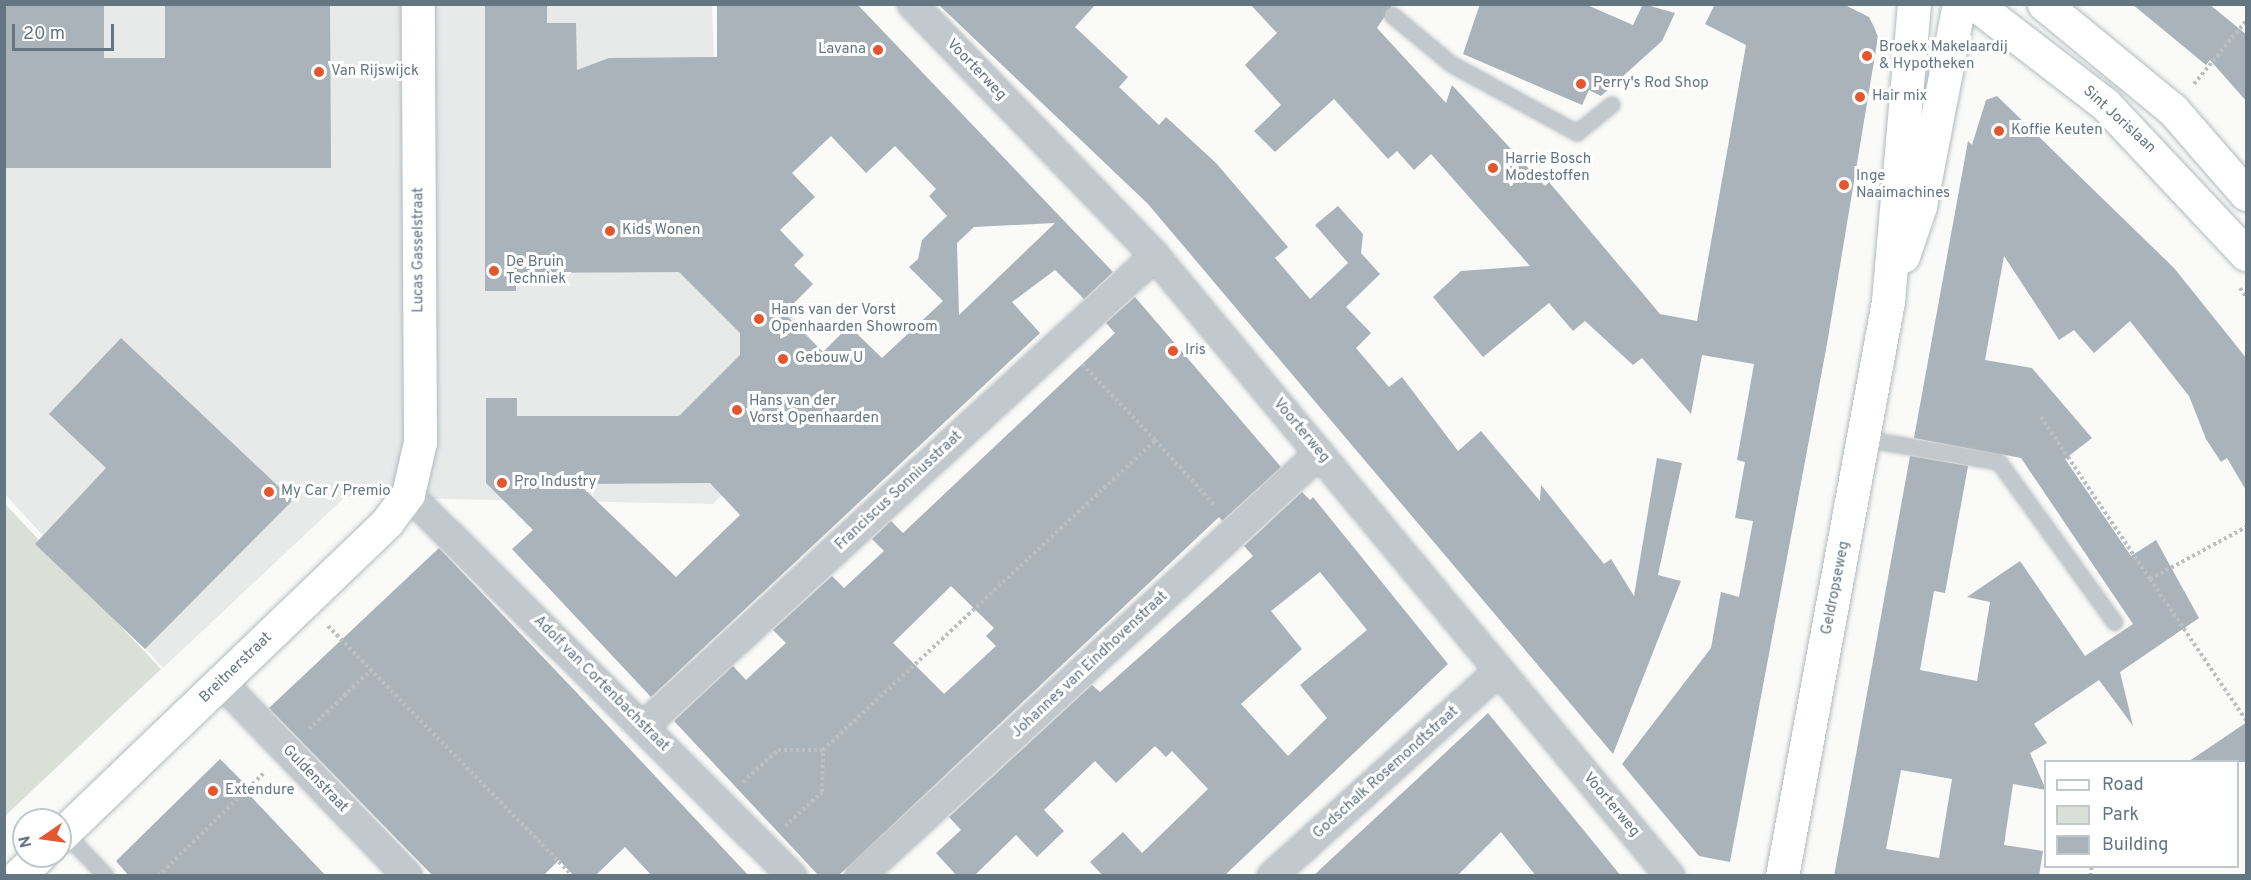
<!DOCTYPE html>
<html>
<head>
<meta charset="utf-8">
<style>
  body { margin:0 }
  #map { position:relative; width:2251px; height:880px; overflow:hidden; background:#fafaf8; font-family:Overpass,sans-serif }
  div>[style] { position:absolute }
  .built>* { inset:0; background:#e8e9e9 }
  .green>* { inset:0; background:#dadfd7 }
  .building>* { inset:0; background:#aab3b9 }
  .path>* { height:4px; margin-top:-2px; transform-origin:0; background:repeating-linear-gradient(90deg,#bbbfc2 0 3px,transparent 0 6px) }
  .roads { filter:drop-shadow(0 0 2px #b3babf) drop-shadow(0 0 2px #b3babf) }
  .lane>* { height:14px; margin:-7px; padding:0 7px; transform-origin:7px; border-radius:7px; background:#c3c8cc }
  .street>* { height:28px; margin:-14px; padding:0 14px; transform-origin:14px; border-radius:14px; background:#c3c8cc }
  .secondary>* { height:33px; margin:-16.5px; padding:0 16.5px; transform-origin:16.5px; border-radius:16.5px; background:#fff }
  .dots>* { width:16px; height:16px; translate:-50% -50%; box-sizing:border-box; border:3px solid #fff; border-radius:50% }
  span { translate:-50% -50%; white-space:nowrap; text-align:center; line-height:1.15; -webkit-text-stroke:6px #fff; paint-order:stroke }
  .poi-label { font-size:15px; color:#657683 }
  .left { translate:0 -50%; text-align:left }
  .right { translate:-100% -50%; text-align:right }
  .street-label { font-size:15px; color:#657683 }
  .frame { position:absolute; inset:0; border:6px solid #657683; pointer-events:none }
  .legend { position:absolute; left:2044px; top:760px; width:195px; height:108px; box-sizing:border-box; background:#fff; border:2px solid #c1c8cd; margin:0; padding:8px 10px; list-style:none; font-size:18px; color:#657683 }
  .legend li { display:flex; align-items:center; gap:12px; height:30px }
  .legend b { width:30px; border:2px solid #c1c8cd }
  .north { position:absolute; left:12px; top:808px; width:60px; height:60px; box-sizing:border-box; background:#fff; border:2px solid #c1c8cd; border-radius:50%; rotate:257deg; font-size:16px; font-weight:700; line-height:24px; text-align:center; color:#657683 }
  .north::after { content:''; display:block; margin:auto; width:21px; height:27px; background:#e4572e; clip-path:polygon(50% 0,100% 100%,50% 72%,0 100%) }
  .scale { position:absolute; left:12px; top:24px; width:102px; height:27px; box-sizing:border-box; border:3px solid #657683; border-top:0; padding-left:8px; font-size:18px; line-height:21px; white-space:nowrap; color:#657683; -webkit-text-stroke:4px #fff; paint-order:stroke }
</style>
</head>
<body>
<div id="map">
  <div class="built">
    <i style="clip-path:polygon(5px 5px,712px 5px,720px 223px,840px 376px,713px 504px,345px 497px,163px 668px,5px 494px)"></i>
  </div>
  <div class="green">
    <i style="clip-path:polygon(5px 504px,161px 669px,5px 816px)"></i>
  </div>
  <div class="building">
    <i style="clip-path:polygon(4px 4px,104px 4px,104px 58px,165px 58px,165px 4px,330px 4px,331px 168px,4px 168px)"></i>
    <i style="clip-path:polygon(evenodd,485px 4px,547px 4px,547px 23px,576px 23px,577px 70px,609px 58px,717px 57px,717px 4px,857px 4px,1113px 272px,1084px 299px,1055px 270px,1012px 302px,1040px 333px,651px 697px,512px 549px,533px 530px,486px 483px,486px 398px,517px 398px,517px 416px,679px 416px,740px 355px,740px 333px,679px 272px,516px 273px,516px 291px,485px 291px,485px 4px,831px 136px,866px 173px,895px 146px,936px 189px,929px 196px,947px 216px,922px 240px,918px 259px,909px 267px,943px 301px,882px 358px,849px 326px,823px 352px,784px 313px,813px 284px,794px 265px,804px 255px,780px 230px,815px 197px,792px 173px,831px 136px,485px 4px,1055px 223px,959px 315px,957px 243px,974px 227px,1055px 223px,485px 4px,710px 483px,740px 515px,676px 577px,579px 484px,710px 483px)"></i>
    <i style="clip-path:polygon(938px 4px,1096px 4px,1075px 27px,1128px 77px,1119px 87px,1159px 125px,1166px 117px,1216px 163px,1288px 247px,1275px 258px,1310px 299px,1348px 263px,1315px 225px,1338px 206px,1363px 234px,1361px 253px,1380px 274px,1346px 307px,1371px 333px,1356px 348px,1389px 387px,1402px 377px,1458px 451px,1481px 431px,1540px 501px,1541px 485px,1604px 564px,1611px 559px,1634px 596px,1657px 458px,1682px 463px,1658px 575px,1681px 581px,1613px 754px,1148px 204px)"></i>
    <i style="clip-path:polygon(1250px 4px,1393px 4px,1377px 28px,1446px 103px,1452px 85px,1545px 186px,1549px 182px,1660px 314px,1697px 321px,1746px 45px,1705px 24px,1715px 4px,1843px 4px,1869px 17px,1874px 27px,1878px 37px,1827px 344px,1730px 862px,1699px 856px,1622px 764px,1711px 648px,1721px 592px,1739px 597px,1753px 521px,1735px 518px,1745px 462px,1737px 460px,1754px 364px,1702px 355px,1691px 414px,1642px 358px,1633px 365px,1585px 321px,1573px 331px,1549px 303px,1483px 357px,1433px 297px,1461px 271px,1530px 266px,1431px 154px,1414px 170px,1397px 151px,1388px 159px,1334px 99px,1275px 152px,1254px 131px,1281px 105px,1245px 65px,1277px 33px)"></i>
    <i style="clip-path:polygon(1480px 4px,1585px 4px,1633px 25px,1643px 4px,1675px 13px,1662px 41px,1601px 96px,1589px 90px,1582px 105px,1463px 54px)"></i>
    <i style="clip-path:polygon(2132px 4px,2209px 4px,2247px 35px,2247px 102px,2210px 60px,2206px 65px)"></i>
    <i style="clip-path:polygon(evenodd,1997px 96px,2174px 268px,2247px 359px,2247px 492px,2227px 458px,2221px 462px,2206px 439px,2189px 396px,2130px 321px,2094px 353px,2074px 330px,2059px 340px,2004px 256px,1985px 360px,2032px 368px,2092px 438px,2065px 459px,2131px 556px,2156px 540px,2199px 618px,2120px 672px,2133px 726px,2099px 680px,2034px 724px,2047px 743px,2030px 753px,2046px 790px,2013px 784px,2004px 845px,2043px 851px,2039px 876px,1834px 876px,1910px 456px,1968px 466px,1945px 593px,1934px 591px,1920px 670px,1977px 681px,1990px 602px,1967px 597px,2020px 561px,2085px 656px,2133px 624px,2021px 458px,1914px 438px,1968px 141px,1972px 145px,1986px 100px,1997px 96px,1901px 770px,1952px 779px,1939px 858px,1886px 849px,1901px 770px)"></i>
    <i style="clip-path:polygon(evenodd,1135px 297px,1281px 467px,1222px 521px,1219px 517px,838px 876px,819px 876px,674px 721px,733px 666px,746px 680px,786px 643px,773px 630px,832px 576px,844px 588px,884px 551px,872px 539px,891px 521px,903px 533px,1115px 333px,1106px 323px,1135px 297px,951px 586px,994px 628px,986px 636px,996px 646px,944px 694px,893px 643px,951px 586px)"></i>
    <i style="clip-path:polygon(121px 338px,293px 500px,145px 649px,35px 544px,106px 468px,49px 414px)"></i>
    <i style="clip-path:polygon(evenodd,1302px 492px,1310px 500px,1313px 497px,1448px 664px,1224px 876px,1103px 876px,1090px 862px,1123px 832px,1142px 853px,1208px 789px,1172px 751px,1166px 757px,1155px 746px,1116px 783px,1095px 761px,1044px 810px,1064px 831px,1037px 857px,1016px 835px,974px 876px,957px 876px,936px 853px,961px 830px,949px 817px,1092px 685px,1100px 692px,1253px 556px,1244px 546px,1302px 492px,1320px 572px,1367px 630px,1300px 685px,1327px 718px,1288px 756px,1241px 704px,1302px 649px,1271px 611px,1320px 572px)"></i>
    <i style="clip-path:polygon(439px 548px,578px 694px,749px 876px,652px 876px,625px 847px,595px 876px,574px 876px,559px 860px,543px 876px,433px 876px,269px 708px)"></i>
    <i style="clip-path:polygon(1488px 713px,1621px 876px,1536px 876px,1501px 832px,1457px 876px,1313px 876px)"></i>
    <i style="clip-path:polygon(2247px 722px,2247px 762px,2188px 762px)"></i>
    <i style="clip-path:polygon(220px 759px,246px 785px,243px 788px,326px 876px,129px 876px,116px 861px)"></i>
  </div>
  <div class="path">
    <i style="left:2194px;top:84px;width:82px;rotate:-50.5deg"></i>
    <i style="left:2240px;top:288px;width:11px;rotate:56deg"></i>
    <i style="left:2041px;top:417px;width:195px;rotate:56.1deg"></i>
    <i style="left:2150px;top:579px;width:109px;rotate:-28.4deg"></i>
    <i style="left:1155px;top:440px;width:89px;rotate:47.7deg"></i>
    <i style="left:2150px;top:579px;width:171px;rotate:55.8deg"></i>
    <i style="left:328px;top:626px;width:350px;rotate:45.6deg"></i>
    <i style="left:309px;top:729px;width:86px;rotate:-43.6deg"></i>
    <i style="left:743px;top:782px;width:47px;rotate:-42.4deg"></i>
    <i style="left:778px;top:750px;width:45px"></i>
    <i style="left:823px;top:750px;width:454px;rotate:-43deg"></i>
    <i style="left:1155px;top:440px;width:105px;rotate:-133.8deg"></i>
    <i style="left:785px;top:826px;width:50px;rotate:-42.6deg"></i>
    <i style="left:822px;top:792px;width:42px;rotate:-88.6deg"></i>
    <i style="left:158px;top:876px;width:149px;rotate:-44.2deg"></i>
    <i style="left:2090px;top:876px;width:10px;rotate:-79deg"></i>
  </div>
  <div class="roads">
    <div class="lane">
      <i style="left:1392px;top:15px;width:77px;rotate:39.7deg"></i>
      <i style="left:1451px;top:64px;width:144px;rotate:28.7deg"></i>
      <i style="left:1577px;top:133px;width:45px;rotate:-38.7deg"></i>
      <i style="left:1864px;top:439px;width:137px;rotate:9.7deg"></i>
      <i style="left:1999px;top:462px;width:198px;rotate:54.2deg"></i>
      <i style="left:64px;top:832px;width:61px;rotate:46.3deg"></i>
    </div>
    <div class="street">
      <i style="left:912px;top:4px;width:350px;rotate:46deg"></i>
      <i style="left:1155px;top:256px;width:806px;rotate:50.29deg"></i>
      <i style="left:408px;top:494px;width:542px;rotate:44.85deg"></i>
      <i style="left:221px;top:682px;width:269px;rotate:46.1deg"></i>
      <i style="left:644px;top:726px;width:694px;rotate:-42.61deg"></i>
      <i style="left:860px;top:876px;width:624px;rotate:-42.6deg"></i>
      <i style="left:1272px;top:876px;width:306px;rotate:-42.1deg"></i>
    </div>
    <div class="secondary">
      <i style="left:1975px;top:4px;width:164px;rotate:37.6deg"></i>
      <i style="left:2105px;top:104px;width:206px;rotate:46.8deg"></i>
      <i style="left:2044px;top:4px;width:167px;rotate:39.4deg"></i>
      <i style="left:2173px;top:110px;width:111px;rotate:49deg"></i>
      <i style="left:1903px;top:256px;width:53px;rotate:-71.2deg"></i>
      <i style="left:1920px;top:206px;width:206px;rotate:-79.1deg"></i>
      <i style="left:60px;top:836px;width:453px;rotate:-43.8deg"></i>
      <i style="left:387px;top:522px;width:35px;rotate:-53deg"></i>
      <i style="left:408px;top:494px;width:53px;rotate:-77deg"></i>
      <i style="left:420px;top:442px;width:438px;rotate:-90.3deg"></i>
      <i style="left:18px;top:876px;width:29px;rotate:-44deg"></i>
      <i style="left:1782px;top:876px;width:585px;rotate:-79.55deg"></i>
      <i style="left:1888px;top:301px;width:298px;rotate:-85deg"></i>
    </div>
  </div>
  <div class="dots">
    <i style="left:878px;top:50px;background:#e4572e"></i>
    <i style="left:1867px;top:56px;background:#e4572e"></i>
    <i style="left:319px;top:72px;background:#e4572e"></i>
    <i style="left:1581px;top:84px;background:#e4572e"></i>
    <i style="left:1860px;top:97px;background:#e4572e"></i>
    <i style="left:1999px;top:131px;background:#e4572e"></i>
    <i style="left:1493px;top:168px;background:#e4572e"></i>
    <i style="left:1844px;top:185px;background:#e4572e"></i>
    <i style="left:610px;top:231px;background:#e4572e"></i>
    <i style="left:494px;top:271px;background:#e4572e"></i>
    <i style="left:759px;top:319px;background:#e4572e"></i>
    <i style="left:1173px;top:351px;background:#e4572e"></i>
    <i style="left:783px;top:359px;background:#e4572e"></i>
    <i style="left:737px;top:410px;background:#e4572e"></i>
    <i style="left:502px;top:483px;background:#e4572e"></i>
    <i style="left:269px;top:492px;background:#e4572e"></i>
    <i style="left:213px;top:791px;background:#e4572e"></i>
  </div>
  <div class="poi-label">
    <span class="left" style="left:1879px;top:56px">Broekx Makelaardij<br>&amp; Hypotheken</span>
    <span class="right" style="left:866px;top:50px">Lavana</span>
    <span class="left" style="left:331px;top:72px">Van Rijswijck</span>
    <span class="left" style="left:1593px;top:84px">Perry's Rod Shop</span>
    <span class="left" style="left:1872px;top:97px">Hair mix</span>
    <span class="left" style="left:2011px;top:131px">Koffie Keuten</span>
    <span class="left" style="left:1505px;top:168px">Harrie Bosch<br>Modestoffen</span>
    <span class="left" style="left:1856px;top:185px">Inge<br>Naaimachines</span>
    <span class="left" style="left:622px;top:231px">Kids Wonen</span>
    <span class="left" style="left:506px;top:271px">De Bruin<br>Techniek</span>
    <span class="left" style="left:771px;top:319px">Hans van der Vorst<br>Openhaarden Showroom</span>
    <span class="left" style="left:1185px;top:351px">Iris</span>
    <span class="left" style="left:795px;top:359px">Gebouw U</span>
    <span class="left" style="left:749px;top:410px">Hans van der<br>Vorst Openhaarden</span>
    <span class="left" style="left:514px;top:483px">Pro Industry</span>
    <span class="left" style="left:281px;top:492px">My Car / Premio</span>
    <span class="left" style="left:225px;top:791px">Extendure</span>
  </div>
  <div class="street-label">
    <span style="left:976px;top:70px;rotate:46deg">Voorterweg</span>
    <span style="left:2119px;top:120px;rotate:42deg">Sint Jorislaan</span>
    <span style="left:419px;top:250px;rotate:-90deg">Lucas Gasselstraat</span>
    <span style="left:1301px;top:431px;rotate:50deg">Voorterweg</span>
    <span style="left:899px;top:491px;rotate:-43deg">Franciscus Sonniusstraat</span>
    <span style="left:1836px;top:588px;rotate:-79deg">Geldropseweg</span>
    <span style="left:1090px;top:665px;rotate:-43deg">Johannes van Eindhovenstraat</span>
    <span style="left:236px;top:668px;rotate:-44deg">Breitnerstraat</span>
    <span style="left:601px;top:684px;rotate:45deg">Adolf van Cortenbachstraat</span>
    <span style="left:1386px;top:773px;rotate:-42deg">Godschalk Rosemondtstraat</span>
    <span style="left:315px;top:779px;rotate:46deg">Guldenstraat</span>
    <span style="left:1611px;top:805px;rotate:50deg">Voorterweg</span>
  </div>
  <div class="frame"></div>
  <ul class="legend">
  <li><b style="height:8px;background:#fff"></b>Road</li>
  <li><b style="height:16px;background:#dadfd7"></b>Park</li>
  <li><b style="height:16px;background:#aab3b9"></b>Building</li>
  </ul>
  <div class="north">N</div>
  <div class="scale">20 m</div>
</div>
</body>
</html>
